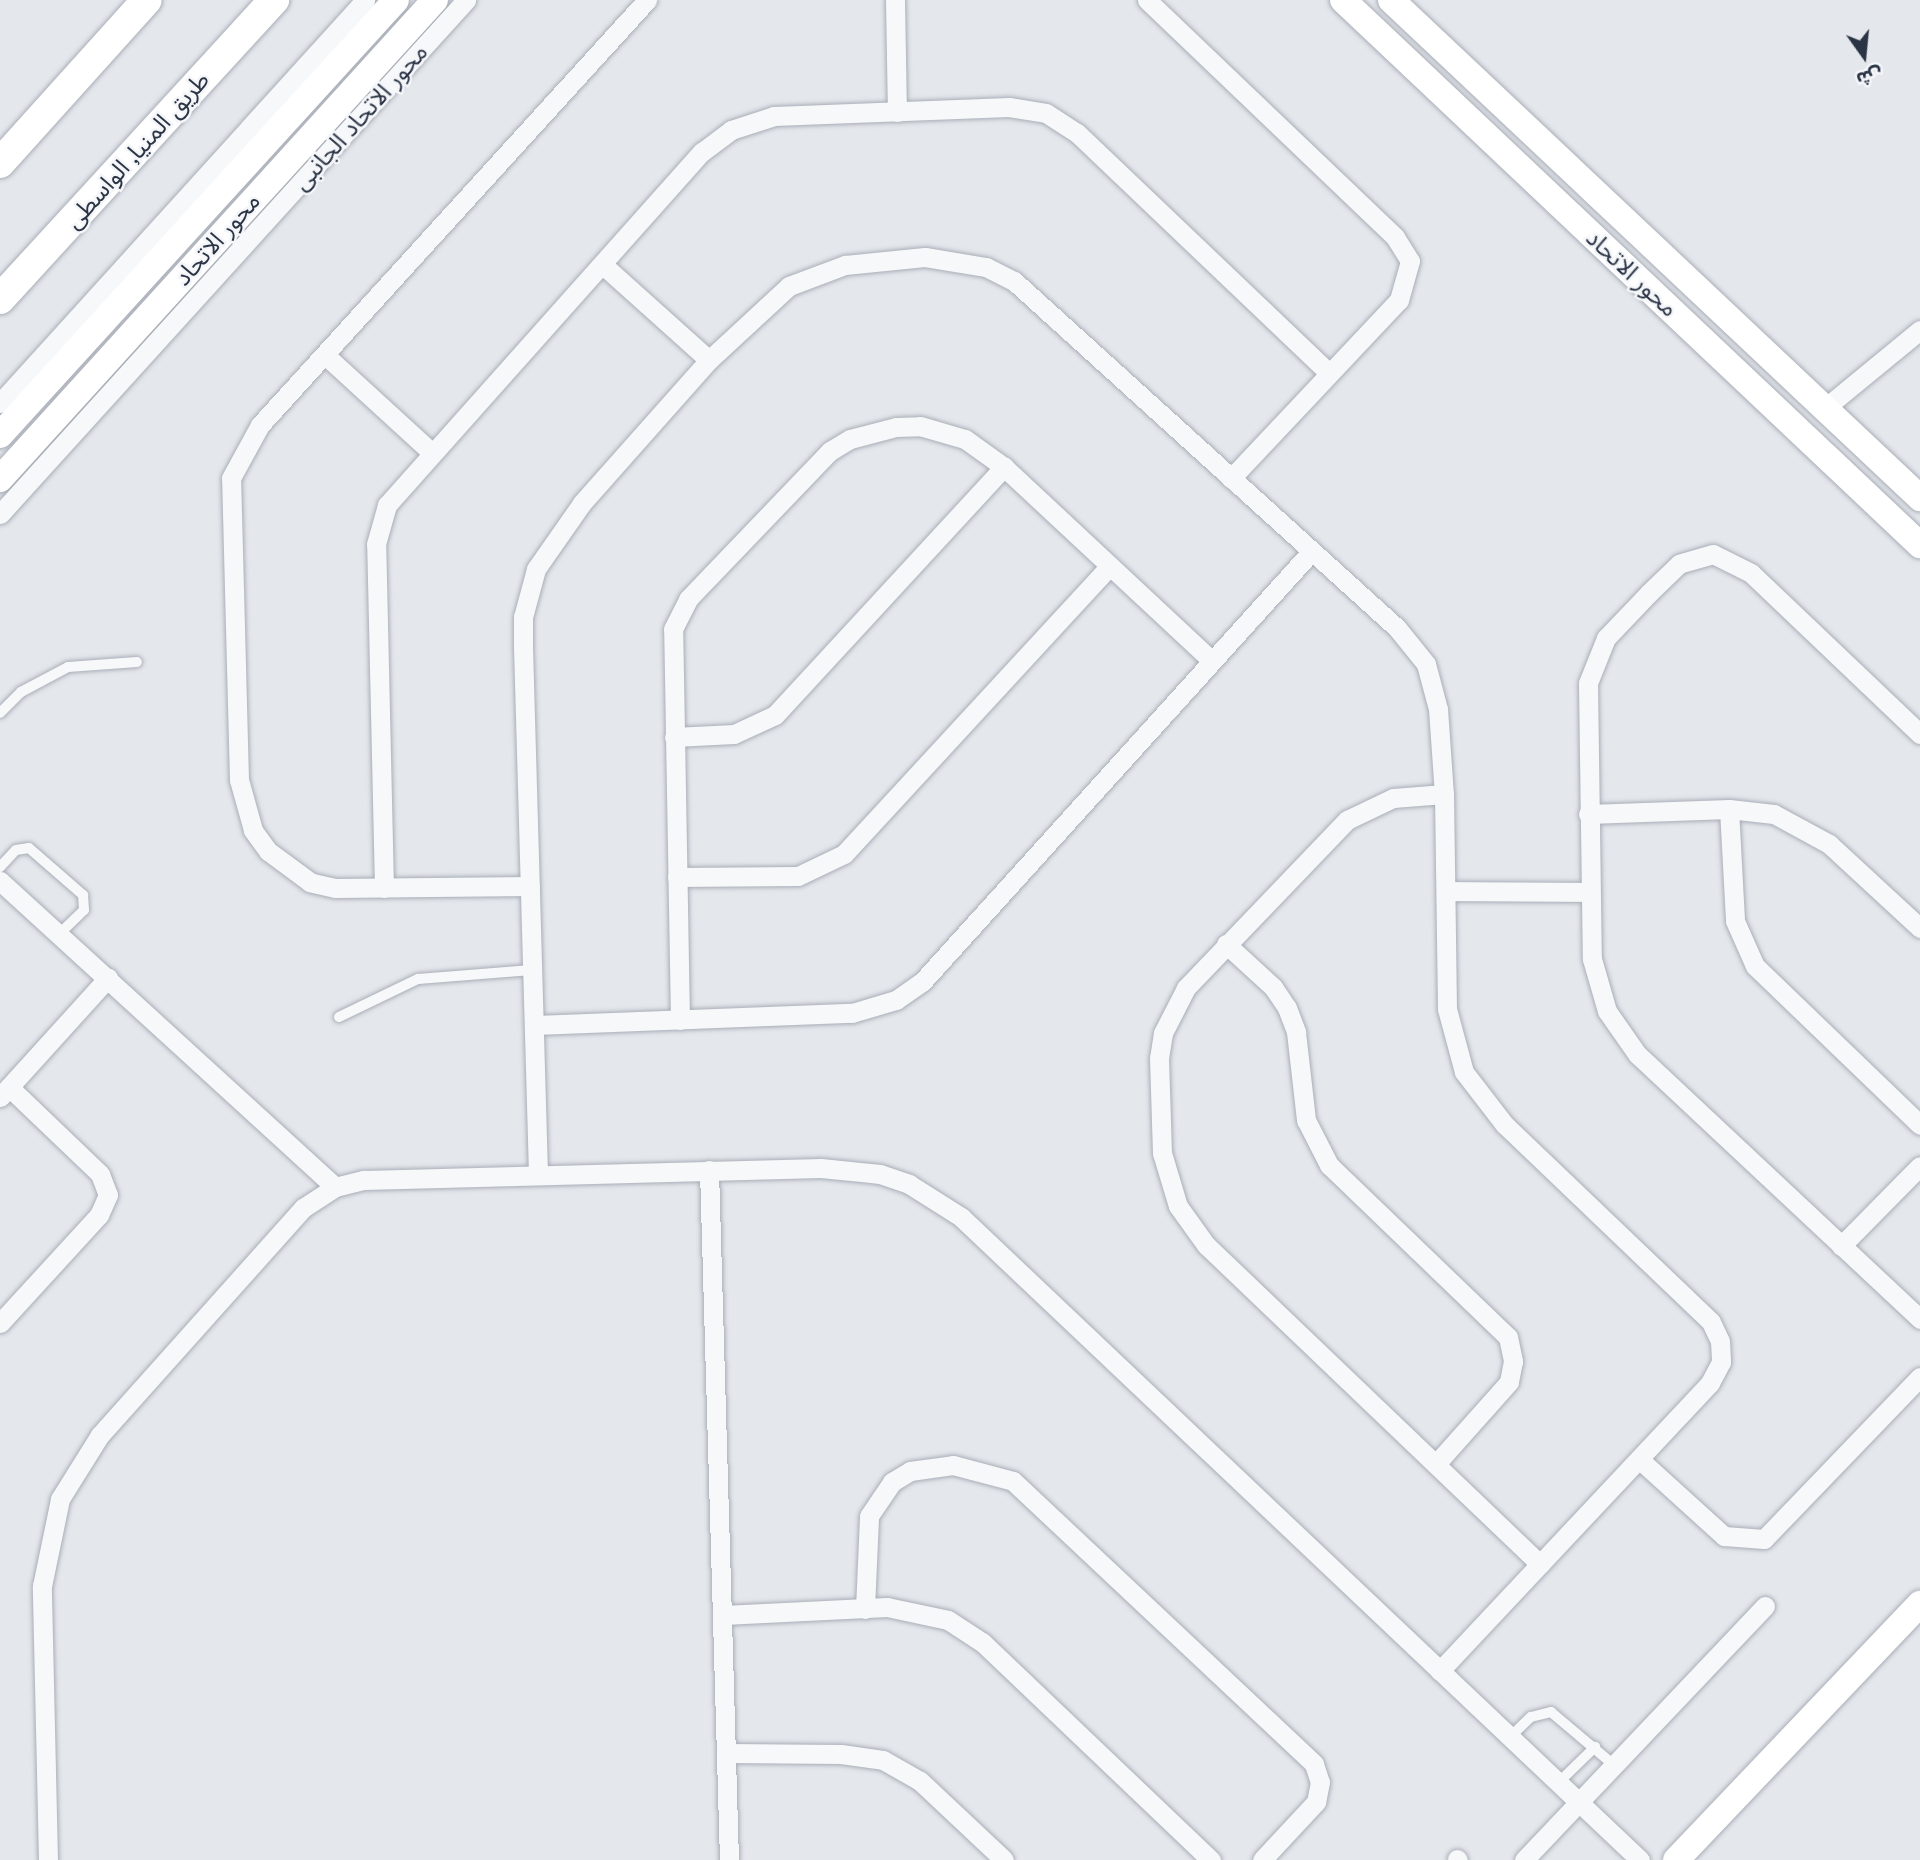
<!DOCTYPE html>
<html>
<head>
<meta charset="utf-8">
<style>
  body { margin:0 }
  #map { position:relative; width:1920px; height:1860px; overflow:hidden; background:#e4e7ec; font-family:"Space Grotesk","Noto Sans Arabic",sans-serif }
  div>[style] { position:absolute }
  .roads { filter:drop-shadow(0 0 2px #a9aeb7) drop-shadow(0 0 2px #a9aeb7) }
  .lane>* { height:10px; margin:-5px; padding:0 5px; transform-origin:5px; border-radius:5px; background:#f7f8fa }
  .street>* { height:19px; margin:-9.5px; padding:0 9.5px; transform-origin:9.5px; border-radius:9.5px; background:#f7f8fa }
  .secondary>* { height:26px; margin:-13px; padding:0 13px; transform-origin:13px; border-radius:13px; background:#fff }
  .primary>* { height:30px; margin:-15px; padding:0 15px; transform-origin:15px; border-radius:15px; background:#fff }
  span { translate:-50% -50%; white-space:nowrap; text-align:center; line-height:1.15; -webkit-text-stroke:5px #f4f6f9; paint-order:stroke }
  .street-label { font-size:24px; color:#2b3445 }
  .north { position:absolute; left:1829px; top:21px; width:70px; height:70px; -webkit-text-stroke:5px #f4f6f9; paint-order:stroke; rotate:165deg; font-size:19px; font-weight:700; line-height:28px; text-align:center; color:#2b3445 }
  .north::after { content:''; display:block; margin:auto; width:24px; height:32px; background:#2b3445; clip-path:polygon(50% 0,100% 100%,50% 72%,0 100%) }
</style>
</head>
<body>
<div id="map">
  <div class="roads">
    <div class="lane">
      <i style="left:0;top:713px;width:30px;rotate:-45deg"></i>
      <i style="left:21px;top:692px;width:53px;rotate:-28deg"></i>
      <i style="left:68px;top:667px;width:69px;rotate:-4.1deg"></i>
      <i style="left:0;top:867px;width:23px;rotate:-47deg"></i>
      <i style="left:16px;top:850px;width:13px;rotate:-9deg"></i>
      <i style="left:29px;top:848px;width:72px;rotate:41deg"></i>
      <i style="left:83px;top:895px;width:15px;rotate:86deg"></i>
      <i style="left:84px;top:910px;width:35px;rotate:136deg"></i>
      <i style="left:339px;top:1017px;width:88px;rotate:-25.7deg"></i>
      <i style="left:418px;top:979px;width:114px;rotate:-4.5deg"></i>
      <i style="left:1510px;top:1737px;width:29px;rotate:-44deg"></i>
      <i style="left:1531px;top:1717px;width:21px;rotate:-14deg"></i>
      <i style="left:1551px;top:1712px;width:82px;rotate:40.1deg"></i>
      <i style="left:1558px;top:1783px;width:52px;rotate:-44.2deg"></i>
    </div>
    <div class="street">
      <i style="left:895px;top:0;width:112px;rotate:89deg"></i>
      <i style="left:1147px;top:0;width:343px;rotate:43.7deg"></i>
      <i style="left:1395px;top:237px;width:28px;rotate:58deg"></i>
      <i style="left:1410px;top:261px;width:41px;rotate:105.8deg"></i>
      <i style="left:1399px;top:300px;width:245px;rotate:133.3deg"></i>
      <i style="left:603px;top:265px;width:142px;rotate:41.9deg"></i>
      <i style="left:325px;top:355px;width:142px;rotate:42.4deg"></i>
      <i style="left:0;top:403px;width:544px;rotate:-47.83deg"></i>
      <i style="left:1825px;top:408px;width:123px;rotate:-39.4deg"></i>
      <i style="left:0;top:514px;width:694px;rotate:-47.8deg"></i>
      <i style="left:1920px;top:734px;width:233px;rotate:-136.4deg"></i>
      <i style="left:1751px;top:573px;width:42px;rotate:-153.4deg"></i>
      <i style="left:1713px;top:554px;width:35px;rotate:164deg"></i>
      <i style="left:1679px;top:564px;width:42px;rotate:136deg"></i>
      <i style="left:1649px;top:593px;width:62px;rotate:133.7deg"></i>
      <i style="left:1606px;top:638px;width:48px;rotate:111.8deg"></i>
      <i style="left:1588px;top:683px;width:276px;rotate:89.2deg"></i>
      <i style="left:1592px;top:959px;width:54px;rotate:73.9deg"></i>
      <i style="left:1607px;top:1011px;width:52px;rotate:55.1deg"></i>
      <i style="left:1637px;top:1054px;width:388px;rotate:43.1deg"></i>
      <i style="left:674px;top:737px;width:60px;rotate:-2.9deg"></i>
      <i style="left:734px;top:734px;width:45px;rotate:-24.9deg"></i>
      <i style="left:775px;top:715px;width:338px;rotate:-47.3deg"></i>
      <i style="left:1444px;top:794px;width:51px;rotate:175.5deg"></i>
      <i style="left:1393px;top:798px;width:51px;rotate:154.4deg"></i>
      <i style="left:1347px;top:820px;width:233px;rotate:133.8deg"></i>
      <i style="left:1186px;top:988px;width:51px;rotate:117.1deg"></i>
      <i style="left:1163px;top:1033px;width:25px;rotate:99deg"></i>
      <i style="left:1159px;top:1058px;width:95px;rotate:88.2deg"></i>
      <i style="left:1162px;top:1153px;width:55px;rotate:73.2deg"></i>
      <i style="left:1178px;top:1206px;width:48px;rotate:54.3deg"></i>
      <i style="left:1206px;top:1245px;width:462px;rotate:43.7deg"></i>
      <i style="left:1729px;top:809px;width:112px;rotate:86.9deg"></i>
      <i style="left:1735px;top:921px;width:49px;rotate:66deg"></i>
      <i style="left:1755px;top:966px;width:229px;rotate:43.9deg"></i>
      <i style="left:1588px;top:814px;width:141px;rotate:-2deg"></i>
      <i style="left:1729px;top:809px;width:45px;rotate:6.3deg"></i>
      <i style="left:1774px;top:814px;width:63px;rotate:28.6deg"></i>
      <i style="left:1829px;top:844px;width:124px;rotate:42.7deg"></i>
      <i style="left:677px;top:877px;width:121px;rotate:-0.5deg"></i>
      <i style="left:798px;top:876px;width:51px;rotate:-25.6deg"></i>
      <i style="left:844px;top:854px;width:392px;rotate:-47.3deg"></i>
      <i style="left:0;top:881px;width:454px;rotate:42.4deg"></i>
      <i style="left:530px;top:886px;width:195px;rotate:179.4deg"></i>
      <i style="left:335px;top:888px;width:26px;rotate:-167deg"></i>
      <i style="left:310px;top:882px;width:52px;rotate:-143.6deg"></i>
      <i style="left:268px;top:851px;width:26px;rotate:-126deg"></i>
      <i style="left:253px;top:830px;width:52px;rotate:-105.6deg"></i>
      <i style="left:239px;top:780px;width:302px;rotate:-91.5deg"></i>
      <i style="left:231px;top:478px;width:60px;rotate:-61.3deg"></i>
      <i style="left:260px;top:425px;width:575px;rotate:-47.68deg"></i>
      <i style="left:384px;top:888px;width:344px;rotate:-91.3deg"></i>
      <i style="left:376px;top:544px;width:41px;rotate:-74.2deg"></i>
      <i style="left:387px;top:505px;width:473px;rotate:-48.3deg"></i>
      <i style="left:702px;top:152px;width:36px;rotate:-37deg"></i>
      <i style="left:731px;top:130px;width:45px;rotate:-18deg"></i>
      <i style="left:774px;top:116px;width:235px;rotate:-2.2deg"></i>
      <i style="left:1009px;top:107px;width:37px;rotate:9deg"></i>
      <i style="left:1046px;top:113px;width:37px;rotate:33deg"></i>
      <i style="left:1077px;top:133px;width:347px;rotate:43.6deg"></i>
      <i style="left:1446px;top:891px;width:144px;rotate:0.4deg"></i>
      <i style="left:1226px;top:944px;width:64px;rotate:42.5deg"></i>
      <i style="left:1273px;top:987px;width:25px;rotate:56deg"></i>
      <i style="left:1287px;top:1008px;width:26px;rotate:69deg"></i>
      <i style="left:1296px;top:1032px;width:89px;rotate:83.5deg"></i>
      <i style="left:1306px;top:1120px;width:51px;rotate:62.9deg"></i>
      <i style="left:1329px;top:1165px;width:248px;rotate:43.9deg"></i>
      <i style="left:1508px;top:1337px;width:25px;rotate:78deg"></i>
      <i style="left:1513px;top:1361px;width:21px;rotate:101deg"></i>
      <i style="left:1509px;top:1382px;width:110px;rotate:131.7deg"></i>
      <i style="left:680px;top:1020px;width:391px;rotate:-91deg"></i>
      <i style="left:673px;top:629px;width:34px;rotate:-63deg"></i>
      <i style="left:688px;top:599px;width:205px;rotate:-46.2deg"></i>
      <i style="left:830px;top:451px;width:23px;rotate:-31deg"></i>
      <i style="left:850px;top:439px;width:48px;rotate:-14.6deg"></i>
      <i style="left:896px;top:427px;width:24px;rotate:-2deg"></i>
      <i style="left:920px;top:426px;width:47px;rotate:16.1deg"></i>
      <i style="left:965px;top:439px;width:48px;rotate:35.7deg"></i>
      <i style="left:1004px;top:467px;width:284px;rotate:43deg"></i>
      <i style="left:535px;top:1025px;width:317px;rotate:-2.2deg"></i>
      <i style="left:852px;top:1013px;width:46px;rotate:-16.5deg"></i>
      <i style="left:896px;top:1000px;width:32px;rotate:-35deg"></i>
      <i style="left:922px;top:982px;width:580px;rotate:-47.87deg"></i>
      <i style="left:0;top:1097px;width:161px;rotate:-47.8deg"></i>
      <i style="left:709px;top:1170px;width:690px;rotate:88.34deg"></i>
      <i style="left:538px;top:1174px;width:527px;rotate:-91.63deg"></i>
      <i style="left:523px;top:647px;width:30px;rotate:-90deg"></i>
      <i style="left:523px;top:617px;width:50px;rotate:-74.8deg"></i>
      <i style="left:536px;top:569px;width:80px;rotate:-55.1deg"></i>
      <i style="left:582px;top:503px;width:191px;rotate:-48.4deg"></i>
      <i style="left:709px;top:360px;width:109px;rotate:-42.8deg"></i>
      <i style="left:789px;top:286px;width:60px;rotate:-20.6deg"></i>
      <i style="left:845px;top:265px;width:80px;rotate:-5.7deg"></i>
      <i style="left:925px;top:257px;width:62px;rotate:9.3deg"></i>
      <i style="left:986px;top:267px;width:31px;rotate:27deg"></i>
      <i style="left:1014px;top:281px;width:517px;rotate:42.18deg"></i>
      <i style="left:1397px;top:628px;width:46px;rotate:51.1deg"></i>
      <i style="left:1426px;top:664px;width:47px;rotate:75.1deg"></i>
      <i style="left:1438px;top:709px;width:85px;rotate:86deg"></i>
      <i style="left:1444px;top:794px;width:215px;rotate:89.2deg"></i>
      <i style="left:1447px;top:1009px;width:65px;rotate:74.9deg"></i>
      <i style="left:1464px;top:1072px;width:66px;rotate:52.4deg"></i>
      <i style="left:1504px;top:1124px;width:286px;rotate:43.7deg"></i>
      <i style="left:1711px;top:1322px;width:21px;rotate:65deg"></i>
      <i style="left:1720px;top:1341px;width:21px;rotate:87deg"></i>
      <i style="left:1721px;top:1362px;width:24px;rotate:118deg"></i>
      <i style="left:1710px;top:1383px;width:395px;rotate:133.2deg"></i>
      <i style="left:1841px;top:1246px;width:112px;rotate:-45.4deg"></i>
      <i style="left:0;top:1323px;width:147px;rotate:-47.5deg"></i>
      <i style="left:99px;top:1215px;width:22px;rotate:-66deg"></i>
      <i style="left:108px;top:1195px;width:22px;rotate:-111deg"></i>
      <i style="left:100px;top:1174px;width:126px;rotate:-136.3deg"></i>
      <i style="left:1639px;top:1459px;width:115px;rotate:42.2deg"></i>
      <i style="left:1724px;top:1536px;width:40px;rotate:4.3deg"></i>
      <i style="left:1764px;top:1539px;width:225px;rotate:-46.1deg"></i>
      <i style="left:865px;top:1609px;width:93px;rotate:-87.5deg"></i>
      <i style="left:869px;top:1516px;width:41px;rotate:-55.9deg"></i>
      <i style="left:892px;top:1482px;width:21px;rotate:-31deg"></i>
      <i style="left:910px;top:1471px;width:43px;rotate:-7.9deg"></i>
      <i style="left:953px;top:1465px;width:62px;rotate:14.9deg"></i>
      <i style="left:1013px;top:1481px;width:413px;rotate:43.2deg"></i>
      <i style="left:1314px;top:1764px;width:19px;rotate:72deg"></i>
      <i style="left:1320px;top:1782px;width:20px;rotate:101deg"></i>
      <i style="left:1316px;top:1802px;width:79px;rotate:133deg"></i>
      <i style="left:723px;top:1615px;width:164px;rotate:-2.8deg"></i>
      <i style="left:887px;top:1607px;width:62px;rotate:12deg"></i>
      <i style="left:948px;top:1620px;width:42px;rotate:33.3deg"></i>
      <i style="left:983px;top:1643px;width:315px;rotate:43.6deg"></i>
      <i style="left:727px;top:1753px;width:114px;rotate:0.5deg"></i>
      <i style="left:841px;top:1754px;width:42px;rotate:8.1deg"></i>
      <i style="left:883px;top:1760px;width:43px;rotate:29.6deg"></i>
      <i style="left:920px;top:1781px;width:115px;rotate:43.2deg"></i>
      <i style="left:1457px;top:1859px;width:1px;rotate:45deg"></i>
      <i style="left:48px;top:1860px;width:274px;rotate:-91.3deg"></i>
      <i style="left:42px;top:1586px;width:89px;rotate:-78.3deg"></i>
      <i style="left:60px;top:1499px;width:75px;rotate:-58deg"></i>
      <i style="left:100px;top:1435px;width:305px;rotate:-48.2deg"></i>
      <i style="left:303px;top:1208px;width:38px;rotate:-33deg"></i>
      <i style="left:335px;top:1187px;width:30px;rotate:-14deg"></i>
      <i style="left:364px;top:1180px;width:457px;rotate:-1.5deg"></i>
      <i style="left:821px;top:1168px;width:59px;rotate:5.8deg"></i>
      <i style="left:880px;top:1174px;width:31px;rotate:19deg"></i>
      <i style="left:909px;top:1184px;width:62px;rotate:32.4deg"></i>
      <i style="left:961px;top:1217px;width:935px;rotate:43.44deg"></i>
      <i style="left:1524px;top:1860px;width:350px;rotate:-46.5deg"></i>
    </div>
    <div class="secondary">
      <i style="left:1343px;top:0;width:794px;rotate:43.37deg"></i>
      <i style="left:1391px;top:0;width:727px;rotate:43.27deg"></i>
      <i style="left:0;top:435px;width:588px;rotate:-47.69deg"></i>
      <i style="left:0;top:479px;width:647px;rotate:-47.76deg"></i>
      <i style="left:1676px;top:1860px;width:354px;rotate:-46.4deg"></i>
    </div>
    <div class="primary">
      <i style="left:0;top:163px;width:219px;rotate:-48deg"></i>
      <i style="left:0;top:299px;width:406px;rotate:-47.5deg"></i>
    </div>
  </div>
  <div class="street-label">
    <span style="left:360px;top:117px;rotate:-48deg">محور الاتحاد الجانبى</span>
    <span style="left:137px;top:150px;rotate:-48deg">طريق المنيا, الواسطى</span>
    <span style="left:217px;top:239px;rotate:-48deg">محور الاتحاد</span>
    <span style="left:1632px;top:273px;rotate:43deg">محور الاتحاد</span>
  </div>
  <div class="north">ش</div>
</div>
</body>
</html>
